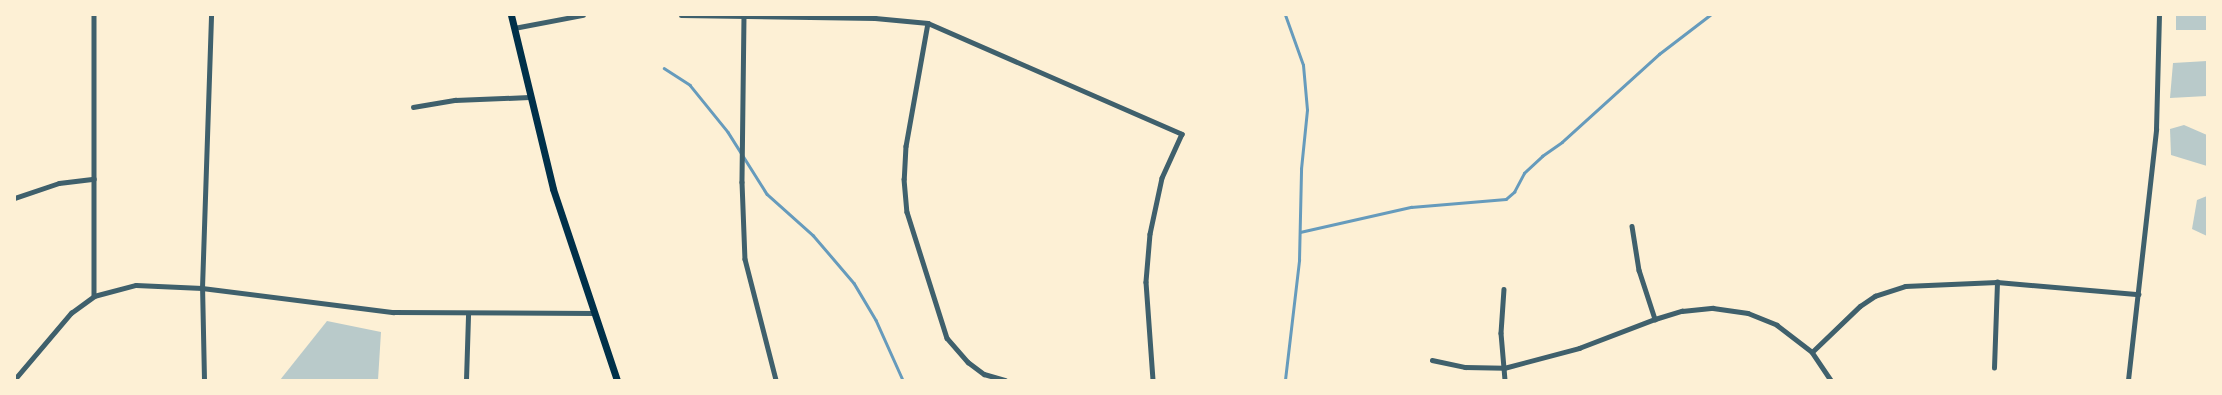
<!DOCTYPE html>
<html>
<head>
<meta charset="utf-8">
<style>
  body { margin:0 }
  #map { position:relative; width:2222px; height:395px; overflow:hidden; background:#fdf0d5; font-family:"Asap Condensed",sans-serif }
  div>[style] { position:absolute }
  .green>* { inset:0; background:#b9caca; transform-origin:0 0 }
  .stream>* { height:2.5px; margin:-1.25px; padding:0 1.25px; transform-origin:1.25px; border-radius:1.25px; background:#669bbc }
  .minor>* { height:4.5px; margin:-2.25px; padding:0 2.25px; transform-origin:2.25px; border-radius:2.25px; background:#3f606c }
  .tertiary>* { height:5px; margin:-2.5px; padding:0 2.5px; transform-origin:2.5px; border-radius:2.5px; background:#3f606c }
  .primary>* { height:7px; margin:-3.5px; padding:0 3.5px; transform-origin:3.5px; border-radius:3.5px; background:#003049 }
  span { translate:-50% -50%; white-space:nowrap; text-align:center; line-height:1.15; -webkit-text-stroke:4.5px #fdf0d5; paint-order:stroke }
  .frame { position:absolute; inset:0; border:16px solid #fdf0d5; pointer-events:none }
</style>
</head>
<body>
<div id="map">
  <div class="green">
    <i style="left:2176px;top:15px;width:31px;height:15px"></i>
    <i style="clip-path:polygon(2207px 61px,2207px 96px,2170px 98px,2173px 63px)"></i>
    <i style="clip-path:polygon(2184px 125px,2207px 135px,2207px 166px,2171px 155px,2170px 129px)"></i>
    <i style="clip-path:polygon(2207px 196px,2207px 236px,2192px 229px,2197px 200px)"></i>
    <i style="clip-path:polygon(327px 321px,381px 332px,378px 380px,280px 380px)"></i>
  </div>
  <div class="stream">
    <i style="left:664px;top:68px;width:31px;rotate:33deg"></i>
    <i style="left:690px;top:85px;width:60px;rotate:51deg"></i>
    <i style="left:728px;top:132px;width:73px;rotate:57.8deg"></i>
    <i style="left:767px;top:194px;width:62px;rotate:41.7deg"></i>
    <i style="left:813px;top:235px;width:63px;rotate:49.5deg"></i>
    <i style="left:854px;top:283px;width:43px;rotate:59.3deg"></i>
    <i style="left:876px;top:320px;width:66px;rotate:65.8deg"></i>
    <i style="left:1300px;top:232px;width:114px;rotate:-12.7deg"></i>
    <i style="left:1411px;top:207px;width:95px;rotate:-4.8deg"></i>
    <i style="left:1506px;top:199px;width:11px;rotate:-41deg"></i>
    <i style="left:1514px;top:192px;width:21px;rotate:-62deg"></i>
    <i style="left:1524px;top:173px;width:25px;rotate:-43deg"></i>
    <i style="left:1542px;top:156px;width:24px;rotate:-35deg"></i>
    <i style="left:1562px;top:142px;width:131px;rotate:-42.2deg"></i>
    <i style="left:1659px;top:54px;width:64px;rotate:-37.4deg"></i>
    <i style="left:1285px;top:380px;width:121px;rotate:-83.3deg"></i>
    <i style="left:1299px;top:260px;width:91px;rotate:-88.7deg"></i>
    <i style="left:1301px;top:169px;width:59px;rotate:-84.2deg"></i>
    <i style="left:1307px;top:110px;width:45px;rotate:-95.1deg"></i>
    <i style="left:1303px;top:65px;width:53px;rotate:-109.8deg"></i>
  </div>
  <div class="minor">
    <i style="left:94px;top:15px;width:281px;rotate:90deg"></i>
    <i style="left:681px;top:15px;width:194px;rotate:0.9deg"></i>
    <i style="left:875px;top:18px;width:53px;rotate:5.4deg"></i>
    <i style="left:928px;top:23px;width:277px;rotate:23.6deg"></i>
    <i style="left:1182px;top:134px;width:48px;rotate:114.4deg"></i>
    <i style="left:1162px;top:178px;width:57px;rotate:102.1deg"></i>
    <i style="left:1150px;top:234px;width:48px;rotate:94.8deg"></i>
    <i style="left:1146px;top:282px;width:98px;rotate:85.9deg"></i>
    <i style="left:744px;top:16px;width:166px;rotate:90.7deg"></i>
    <i style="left:742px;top:182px;width:77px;rotate:87.8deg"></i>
    <i style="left:745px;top:259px;width:125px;rotate:75.6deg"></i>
    <i style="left:928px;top:23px;width:125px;rotate:100.1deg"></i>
    <i style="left:906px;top:146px;width:33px;rotate:93deg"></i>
    <i style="left:904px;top:179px;width:33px;rotate:85deg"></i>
    <i style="left:907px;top:212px;width:132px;rotate:72.4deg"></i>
    <i style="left:947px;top:338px;width:32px;rotate:49deg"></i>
    <i style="left:968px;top:362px;width:20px;rotate:37deg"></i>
    <i style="left:984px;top:374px;width:22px;rotate:16deg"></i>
    <i style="left:514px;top:28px;width:70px;rotate:-10.7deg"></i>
    <i style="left:413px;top:107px;width:43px;rotate:-9.5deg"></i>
    <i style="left:455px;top:100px;width:74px;rotate:-2.3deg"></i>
    <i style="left:15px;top:198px;width:46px;rotate:-18.8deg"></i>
    <i style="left:59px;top:183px;width:35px;rotate:-7deg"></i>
    <i style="left:1632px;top:226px;width:45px;rotate:81deg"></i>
    <i style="left:1639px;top:270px;width:52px;rotate:71.9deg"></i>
    <i style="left:1504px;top:289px;width:44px;rotate:93.9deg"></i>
    <i style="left:1501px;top:333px;width:47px;rotate:85.1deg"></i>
    <i style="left:1812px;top:352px;width:66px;rotate:-43.8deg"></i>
    <i style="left:1860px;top:306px;width:18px;rotate:-34deg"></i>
    <i style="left:1875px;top:296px;width:32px;rotate:-18deg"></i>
    <i style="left:1905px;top:286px;width:92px;rotate:-2.5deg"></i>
    <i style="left:1997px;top:282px;width:142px;rotate:4.9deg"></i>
    <i style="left:1432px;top:360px;width:34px;rotate:12deg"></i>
    <i style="left:1465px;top:367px;width:39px;rotate:1deg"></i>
    <i style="left:1504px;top:368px;width:78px;rotate:-14.9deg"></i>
    <i style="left:1579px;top:348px;width:81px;rotate:-20.9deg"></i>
    <i style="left:1655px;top:319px;width:28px;rotate:-17deg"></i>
    <i style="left:1682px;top:311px;width:31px;rotate:-6deg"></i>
    <i style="left:1713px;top:308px;width:35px;rotate:8deg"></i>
    <i style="left:1748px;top:313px;width:31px;rotate:22deg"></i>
    <i style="left:1777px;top:325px;width:44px;rotate:37.6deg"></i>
    <i style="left:1812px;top:352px;width:34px;rotate:56deg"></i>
    <i style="left:1994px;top:368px;width:86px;rotate:-88deg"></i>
    <i style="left:15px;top:379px;width:87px;rotate:-49.7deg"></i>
    <i style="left:71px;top:313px;width:29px;rotate:-36deg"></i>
    <i style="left:94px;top:296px;width:43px;rotate:-14.7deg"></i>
    <i style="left:136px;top:285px;width:66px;rotate:2.6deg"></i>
    <i style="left:202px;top:288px;width:193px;rotate:7.2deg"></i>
    <i style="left:393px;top:312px;width:202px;rotate:0.3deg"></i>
    <i style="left:204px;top:380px;width:92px;rotate:-91.2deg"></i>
    <i style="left:202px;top:288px;width:273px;rotate:-88.1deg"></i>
    <i style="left:466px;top:380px;width:65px;rotate:-88.2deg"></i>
  </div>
  <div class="tertiary">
    <i style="left:2128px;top:380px;width:253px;rotate:-83.6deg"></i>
    <i style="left:2156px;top:129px;width:114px;rotate:-88.5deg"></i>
  </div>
  <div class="primary">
    <i style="left:511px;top:15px;width:179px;rotate:76.4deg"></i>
    <i style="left:553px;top:189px;width:201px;rotate:71.5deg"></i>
  </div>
  <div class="frame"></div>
</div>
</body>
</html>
